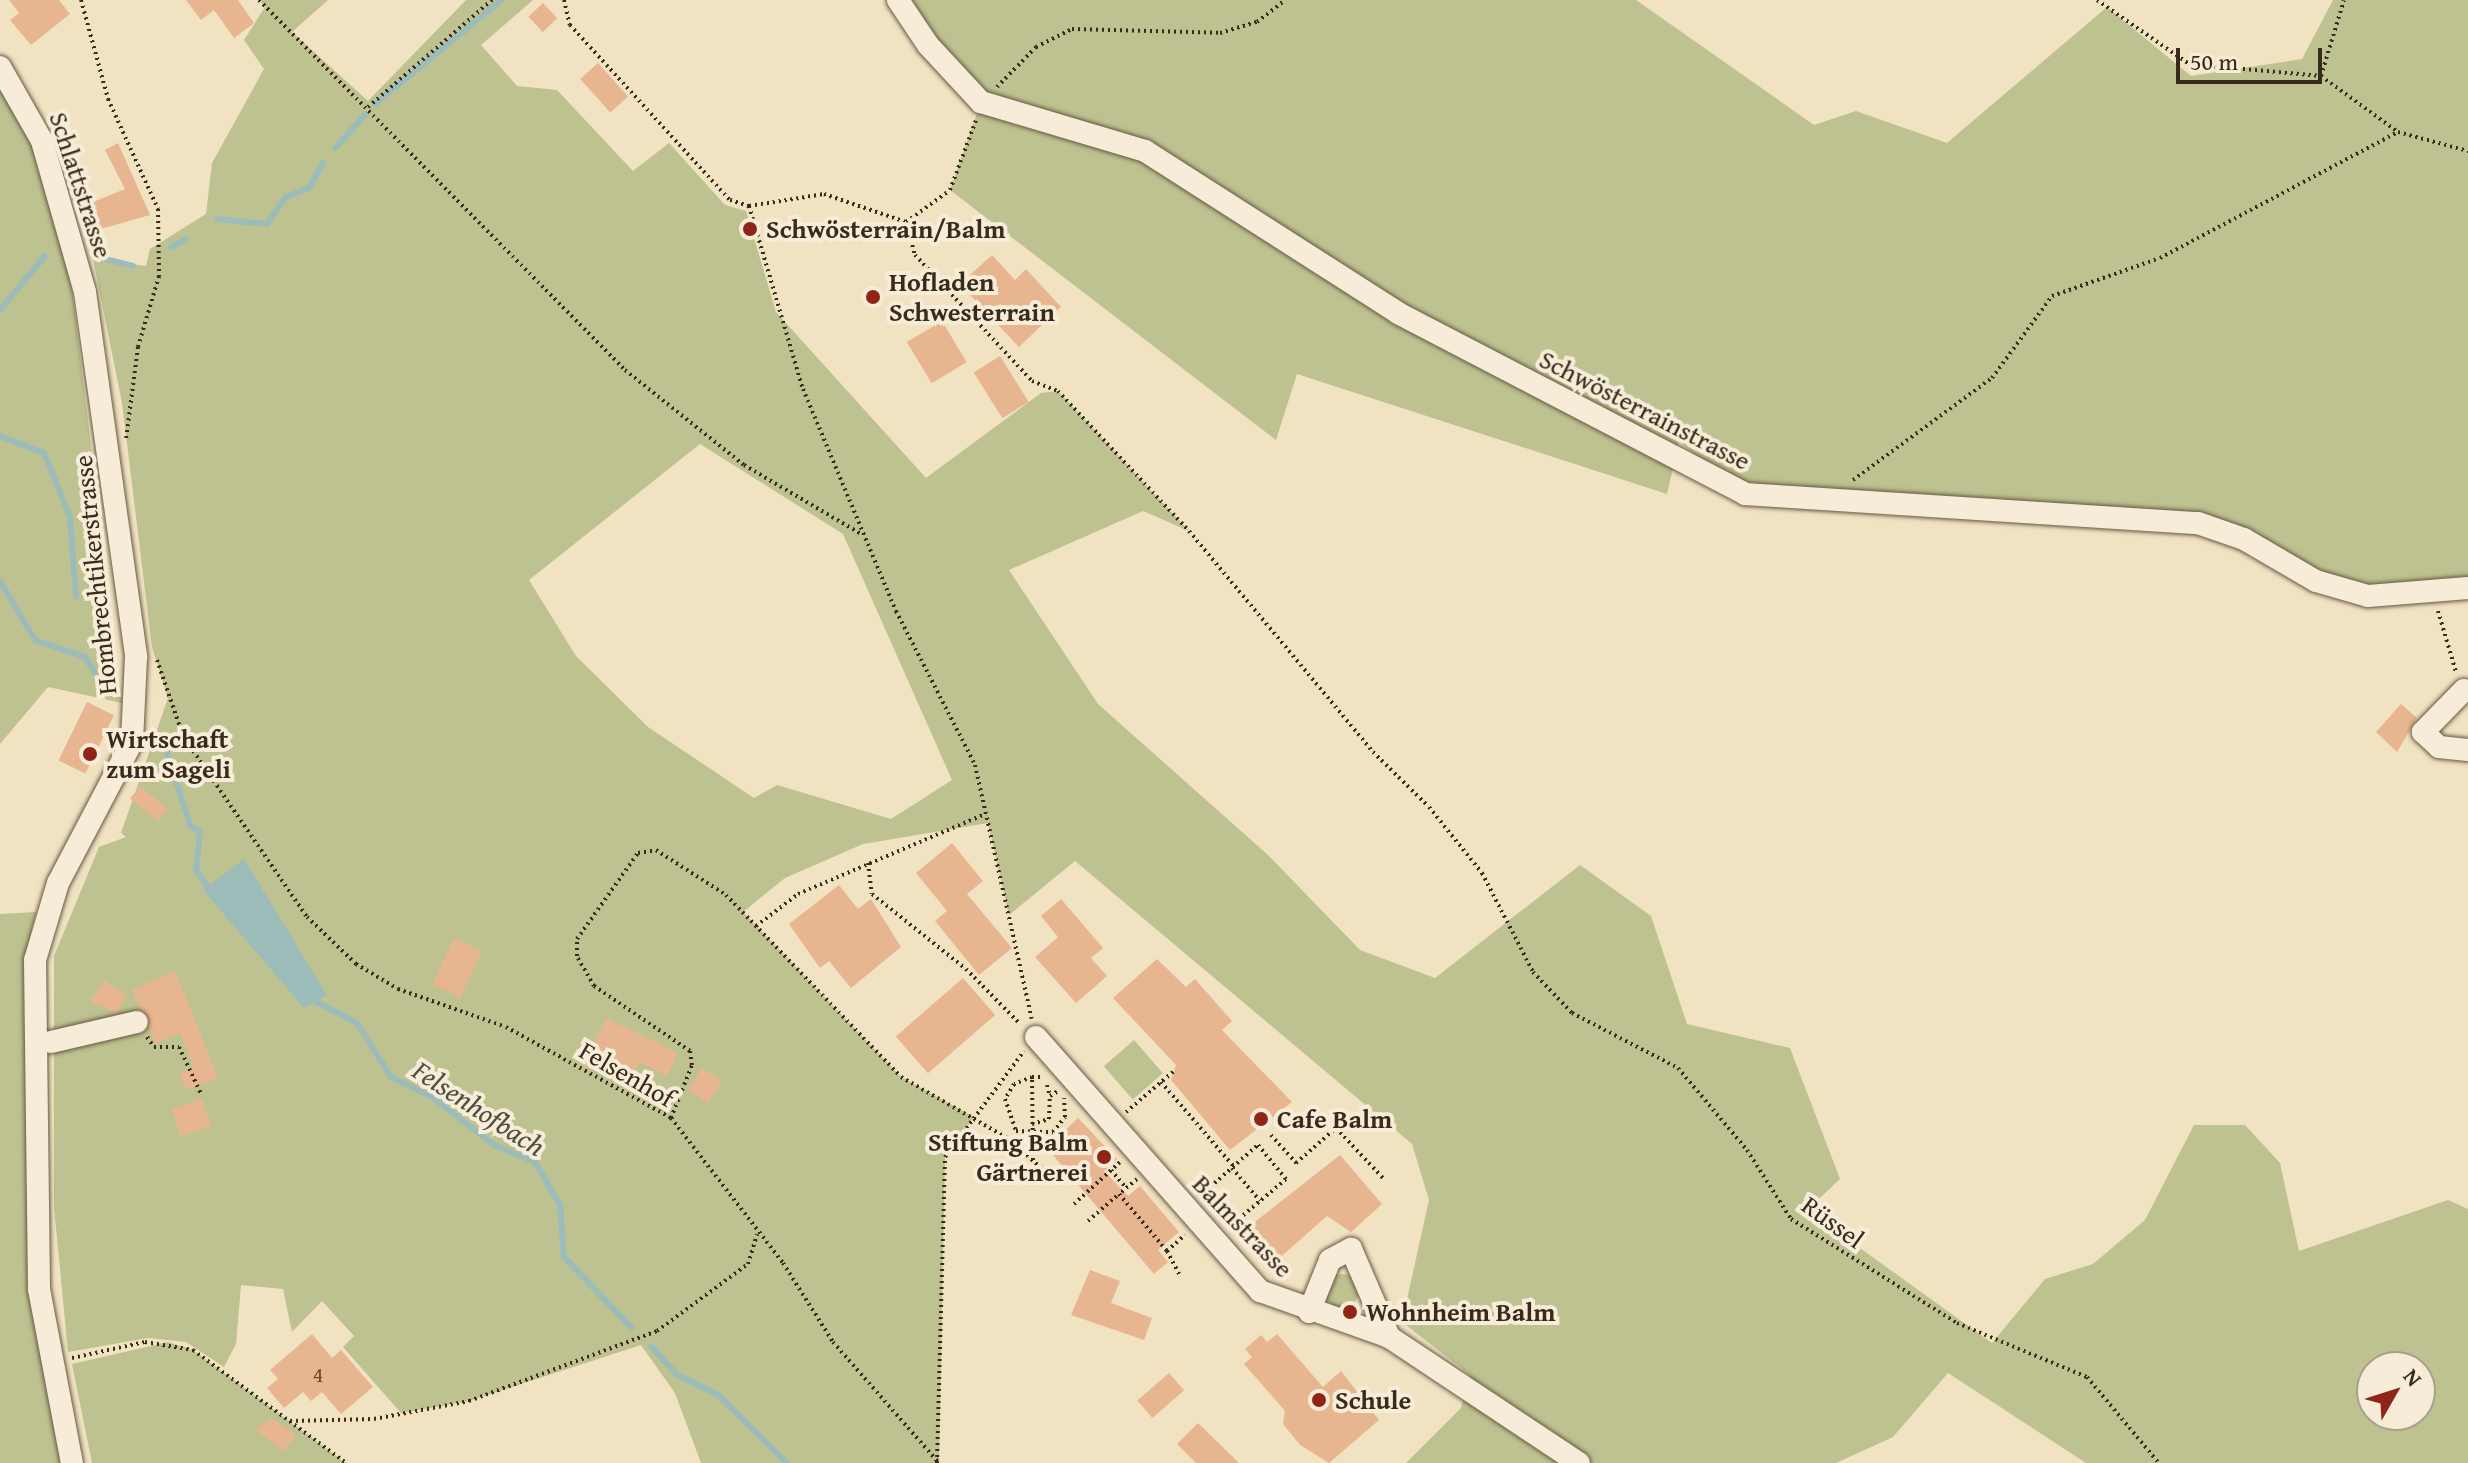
<!DOCTYPE html>
<html>
<head>
<meta charset="utf-8">
<style>
  body { margin:0 }
  #map { position:relative; width:2468px; height:1463px; overflow:hidden; background:#f1e2c1; font-family:"Gentium Book Plus",serif }
  div>[style] { position:absolute }
  .green>* { inset:0; background:#bec290; transform-origin:0 0 }
  .round { border-radius:50% }
  .water>* { inset:0; background:#9cbcba }
  .stream>* { height:6px; margin:-3px; padding:0 3px; transform-origin:3px; border-radius:3px; background:#9cbcba }
  .building>* { inset:0; background:#e7b691; transform-origin:0 0 }
  .path>* { height:4px; margin-top:-2px; transform-origin:0; background:repeating-linear-gradient(90deg,#382b1c 0 2px,transparent 0 6px) }
  .roads { filter:drop-shadow(0 0 2px #665945) drop-shadow(0 0 2px #665945) }
  .minor>* { height:22px; margin:-11px; padding:0 11px; transform-origin:11px; border-radius:11px; background:#f6ecd7 }
  .dots>* { width:22px; height:22px; translate:-50% -50%; box-sizing:border-box; border:4px solid #f6ecd7; border-radius:50% }
  span { translate:-50% -50%; white-space:nowrap; text-align:center; line-height:1.15; -webkit-text-stroke:8px #f6ecd7; paint-order:stroke }
  .number-label { font-size:22px; color:#644e39 }
  .number-label span { -webkit-text-stroke-width:0 }
  .street-label { font-size:26px; color:#382b1c }
  .poi-label { font-size:26px; color:#382b1c; font-weight:700 }
  .left { translate:0 -50%; text-align:left }
  .right { translate:-100% -50%; text-align:right }
  .water-label { font-size:28px; color:#514f44; font-style:italic }
  .north { position:absolute; left:2356px; top:1351px; width:80px; height:80px; box-sizing:border-box; background:#f6ecd7; border:2px solid #aa9f8c; border-radius:50%; rotate:51deg; font-size:22px; font-weight:700; line-height:32px; text-align:center; color:#382b1c }
  .north::after { content:''; display:block; margin:auto; width:28px; height:36px; background:#8f2418; clip-path:polygon(50% 0,100% 100%,50% 72%,0 100%) }
  .scale { position:absolute; left:2176px; top:48px; width:146px; height:36px; box-sizing:border-box; border:4px solid #382b1c; border-top:0; padding-left:10px; font-size:24px; line-height:28px; white-space:nowrap; color:#382b1c; -webkit-text-stroke:6px #f6ecd7; paint-order:stroke }
</style>
</head>
<body>
<div id="map">
  <div class="green">
    <i style="clip-path:polygon(evenodd,259px 0,328px 0,292px 32px,368px 101px,466px 0,533px 0,481px 45px,517px 86px,557px 90px,633px 171px,669px 143px,725px 205px,746px 211px,776px 312px,926px 478px,1041px 393px,1058px 391px,1189px 531px,1143px 511px,1009px 570px,1098px 704px,1268px 855px,1360px 950px,1435px 978px,1580px 865px,1651px 916px,1687px 1024px,1790px 1048px,1840px 1179px,1807px 1210px,1992px 1343px,2045px 1279px,2093px 1264px,2145px 1220px,2194px 1125px,2245px 1125px,2280px 1163px,2299px 1251px,2448px 1200px,2468px 1209px,2468px 1463px,2086px 1463px,1948px 1373px,1893px 1437px,1836px 1463px,1406px 1463px,1461px 1408px,1470px 1375px,1402px 1322px,1429px 1200px,1412px 1144px,1075px 861px,1009px 915px,988px 823px,863px 844px,785px 878px,743px 912px,901px 1077px,974px 1117px,945px 1157px,939px 1463px,701px 1463px,675px 1393px,641px 1345px,469px 1401px,401px 1413px,343px 1347px,354px 1336px,322px 1301px,292px 1332px,283px 1289px,241px 1285px,236px 1344px,224px 1367px,186px 1342px,148px 1338px,68px 1352px,54px 1207px,54px 956px,99px 847px,126px 837px,121px 833px,168px 698px,152px 647px,122px 403px,93px 259px,146px 266px,150px 249px,206px 214px,212px 163px,264px 69px,244px 40px,265px 7px,259px 0,700px 444px,843px 534px,952px 780px,891px 819px,777px 785px,754px 798px,648px 727px,576px 656px,529px 580px,700px 444px,259px 0,2372px 1367px,2420px 1367px,2420px 1415px,2372px 1415px,2372px 1367px)"></i>
    <i style="clip-path:polygon(898px 0,1636px 0,1814px 125px,1856px 111px,1947px 143px,2107px 7px,2191px 76px,2302px 59px,2333px 0,2468px 0,2468px 588px,2368px 596px,2198px 523px,1745px 494px,1679px 442px,1667px 494px,1297px 374px,1276px 440px,950px 190px,981px 102px)"></i>
    <i style="clip-path:polygon(0 67px,62px 207px,122px 703px,48px 687px,0 744px)"></i>
    <i style="clip-path:polygon(36px 912px,26px 955px,27px 1137px,64px 1463px,0 1463px,0 914px)"></i>
    <i style="left:1134px;top:1040px;width:44px;height:40px;rotate:49deg"></i>
    <i class="round" style="left:1325px;top:1274px;width:34px;height:34px"></i>
    <i style="clip-path:polygon(168px 1342px,193px 1350px,346px 1463px,92px 1463px,72px 1364px)"></i>
  </div>
  <div class="water">
    <i style="clip-path:polygon(244px 859px,327px 995px,304px 1008px,203px 890px)"></i>
  </div>
  <div class="stream">
    <i style="left:375px;top:104px;width:163px;rotate:-39.5deg"></i>
    <i style="left:335px;top:148px;width:46px;rotate:-47.6deg"></i>
    <i style="left:217px;top:219px;width:50px;rotate:5.7deg"></i>
    <i style="left:267px;top:224px;width:33px;rotate:-55deg"></i>
    <i style="left:286px;top:197px;width:25px;rotate:-21deg"></i>
    <i style="left:309px;top:188px;width:29px;rotate:-61deg"></i>
    <i style="left:171px;top:247px;width:17px;rotate:-28deg"></i>
    <i style="left:93px;top:256px;width:41px;rotate:14deg"></i>
    <i style="left:0;top:310px;width:70px;rotate:-50.2deg"></i>
    <i style="left:0;top:436px;width:47px;rotate:21.1deg"></i>
    <i style="left:44px;top:453px;width:69px;rotate:67.9deg"></i>
    <i style="left:70px;top:517px;width:80px;rotate:85.7deg"></i>
    <i style="left:0;top:581px;width:69px;rotate:59.3deg"></i>
    <i style="left:35px;top:640px;width:53px;rotate:18.8deg"></i>
    <i style="left:85px;top:657px;width:38px;rotate:58deg"></i>
    <i style="left:165px;top:746px;width:83px;rotate:72.4deg"></i>
    <i style="left:190px;top:825px;width:12px;rotate:35deg"></i>
    <i style="left:200px;top:832px;width:37px;rotate:96deg"></i>
    <i style="left:196px;top:869px;width:27px;rotate:57deg"></i>
    <i style="left:311px;top:999px;width:52px;rotate:27.6deg"></i>
    <i style="left:357px;top:1023px;width:64px;rotate:57.8deg"></i>
    <i style="left:391px;top:1077px;width:46px;rotate:26deg"></i>
    <i style="left:432px;top:1097px;width:78px;rotate:37.7deg"></i>
    <i style="left:494px;top:1145px;width:44px;rotate:22.5deg"></i>
    <i style="left:535px;top:1162px;width:50px;rotate:59.8deg"></i>
    <i style="left:560px;top:1205px;width:52px;rotate:85.6deg"></i>
    <i style="left:564px;top:1257px;width:97px;rotate:46.3deg"></i>
    <i style="left:651px;top:1346px;width:38px;rotate:48deg"></i>
    <i style="left:676px;top:1374px;width:47px;rotate:26.6deg"></i>
    <i style="left:718px;top:1395px;width:97px;rotate:44.6deg"></i>
  </div>
  <div class="building">
    <i style="clip-path:polygon(9px 0,59px 0,70px 14px,31px 45px,10px 20px,19px 13px)"></i>
    <i style="clip-path:polygon(186px 0,238px 0,254px 23px,234px 38px,214px 10px,201px 20px)"></i>
    <i style="left:543px;top:3px;width:21px;height:20px;rotate:47deg"></i>
    <i style="left:598px;top:63px;width:45px;height:24px;rotate:48deg"></i>
    <i style="clip-path:polygon(118px 143px,150px 215px,90px 232px,83px 206px,125px 189px,105px 150px)"></i>
    <i style="clip-path:polygon(992px 255px,1015px 280px,1026px 269px,1061px 307px,1019px 347px,960px 284px)"></i>
    <i style="left:942px;top:321px;width:48px;height:41px;rotate:59deg"></i>
    <i style="left:1000px;top:356px;width:54px;height:31px;rotate:58deg"></i>
    <i style="left:87px;top:702px;width:30px;height:65px;rotate:26deg"></i>
    <i style="clip-path:polygon(2401px 704px,2417px 718px,2397px 752px,2376px 732px)"></i>
    <i style="left:140px;top:786px;width:36px;height:16px;rotate:39deg"></i>
    <i style="clip-path:polygon(952px 843px,983px 881px,967px 894px,1012px 948px,979px 975px,935px 921px,947px 911px,916px 873px)"></i>
    <i style="clip-path:polygon(839px 885px,858px 909px,871px 899px,901px 947px,851px 988px,829px 961px,820px 968px,789px 924px)"></i>
    <i style="clip-path:polygon(1061px 899px,1103px 948px,1091px 958px,1107px 976px,1076px 1003px,1035px 957px,1058px 937px,1041px 916px)"></i>
    <i style="left:454px;top:938px;width:31px;height:51px;rotate:25deg"></i>
    <i style="clip-path:polygon(1157px 959px,1186px 987px,1195px 979px,1232px 1021px,1222px 1030px,1292px 1102px,1230px 1150px,1171px 1080px,1176px 1065px,1113px 998px)"></i>
    <i style="clip-path:polygon(175px 971px,218px 1078px,186px 1090px,180px 1073px,194px 1068px,180px 1033px,156px 1044px,132px 990px)"></i>
    <i style="left:963px;top:978px;width:49px;height:89px;rotate:49deg"></i>
    <i style="clip-path:polygon(104px 980px,127px 996px,116px 1013px,90px 1001px)"></i>
    <i style="clip-path:polygon(606px 1018px,678px 1053px,667px 1076px,639px 1062px,627px 1087px,583px 1065px)"></i>
    <i style="left:702px;top:1068px;width:24px;height:26px;rotate:33deg"></i>
    <i style="left:202px;top:1099px;width:29px;height:32px;rotate:72deg"></i>
    <i style="clip-path:polygon(1078px 1118px,1117px 1159px,1104px 1171px,1128px 1196px,1140px 1186px,1179px 1232px,1158px 1250px,1168px 1262px,1154px 1274px,1047px 1148px)"></i>
    <i style="clip-path:polygon(1340px 1155px,1382px 1204px,1351px 1232px,1327px 1216px,1276px 1261px,1247px 1228px)"></i>
    <i style="clip-path:polygon(1090px 1270px,1120px 1281px,1111px 1303px,1152px 1318px,1144px 1340px,1071px 1315px)"></i>
    <i style="clip-path:polygon(312px 1334px,332px 1358px,341px 1350px,373px 1387px,341px 1414px,322px 1392px,311px 1401px,303px 1392px,284px 1408px,267px 1388px,278px 1379px,270px 1370px)"></i>
    <i style="clip-path:polygon(1277px 1334px,1323px 1387px,1341px 1371px,1379px 1420px,1329px 1463px,1300px 1445px,1283px 1424px,1285px 1411px,1244px 1364px,1252px 1357px,1245px 1349px,1261px 1335px,1267px 1342px)"></i>
    <i style="left:1169px;top:1373px;width:23px;height:42px;rotate:49deg"></i>
    <i style="clip-path:polygon(272px 1418px,296px 1435px,284px 1451px,255px 1429px)"></i>
    <i style="clip-path:polygon(1198px 1423px,1239px 1463px,1196px 1463px,1177px 1444px)"></i>
  </div>
  <div class="path">
    <i style="left:81px;top:0;width:103px;rotate:74.7deg"></i>
    <i style="left:108px;top:99px;width:121px;rotate:65.6deg"></i>
    <i style="left:158px;top:209px;width:67px;rotate:89.1deg"></i>
    <i style="left:159px;top:276px;width:74px;rotate:106.5deg"></i>
    <i style="left:138px;top:347px;width:93px;rotate:97.4deg"></i>
    <i style="left:259px;top:0;width:520px;rotate:45.31deg"></i>
    <i style="left:625px;top:370px;width:152px;rotate:38.6deg"></i>
    <i style="left:744px;top:465px;width:136px;rotate:30.5deg"></i>
    <i style="left:564px;top:0;width:26px;rotate:77deg"></i>
    <i style="left:570px;top:25px;width:237px;rotate:47.6deg"></i>
    <i style="left:730px;top:200px;width:20px;rotate:18deg"></i>
    <i style="left:749px;top:206px;width:76px;rotate:-9.1deg"></i>
    <i style="left:824px;top:194px;width:87px;rotate:18.9deg"></i>
    <i style="left:2097px;top:0;width:112px;rotate:34.8deg"></i>
    <i style="left:2189px;top:64px;width:133px;rotate:5.2deg"></i>
    <i style="left:2321px;top:76px;width:95px;rotate:36deg"></i>
    <i style="left:2398px;top:132px;width:73px;rotate:15.2deg"></i>
    <i style="left:2321px;top:76px;width:79px;rotate:-73.2deg"></i>
    <i style="left:997px;top:87px;width:56px;rotate:-45.7deg"></i>
    <i style="left:1036px;top:47px;width:40px;rotate:-26.6deg"></i>
    <i style="left:1072px;top:29px;width:148px;rotate:1.5deg"></i>
    <i style="left:1220px;top:33px;width:39px;rotate:-17deg"></i>
    <i style="left:1257px;top:22px;width:36px;rotate:-38deg"></i>
    <i style="left:368px;top:107px;width:164px;rotate:-40.8deg"></i>
    <i style="left:749px;top:206px;width:191px;rotate:73.6deg"></i>
    <i style="left:803px;top:389px;width:241px;rotate:67.3deg"></i>
    <i style="left:896px;top:611px;width:173px;rotate:62.8deg"></i>
    <i style="left:975px;top:765px;width:260px;rotate:77.4deg"></i>
    <i style="left:906px;top:222px;width:34px;rotate:75deg"></i>
    <i style="left:915px;top:255px;width:172px;rotate:47.1deg"></i>
    <i style="left:1032px;top:381px;width:28px;rotate:21deg"></i>
    <i style="left:1058px;top:391px;width:192px;rotate:46.9deg"></i>
    <i style="left:1189px;top:531px;width:288px;rotate:50.2deg"></i>
    <i style="left:1373px;top:752px;width:78px;rotate:44.5deg"></i>
    <i style="left:1429px;top:807px;width:85px;rotate:51.2deg"></i>
    <i style="left:1482px;top:873px;width:111px;rotate:62.7deg"></i>
    <i style="left:1533px;top:972px;width:57px;rotate:46.4deg"></i>
    <i style="left:1572px;top:1013px;width:119px;rotate:27.4deg"></i>
    <i style="left:1678px;top:1068px;width:107px;rotate:49.9deg"></i>
    <i style="left:1747px;top:1150px;width:82px;rotate:57.5deg"></i>
    <i style="left:1791px;top:1219px;width:196px;rotate:32.1deg"></i>
    <i style="left:1957px;top:1323px;width:141px;rotate:22.6deg"></i>
    <i style="left:2087px;top:1377px;width:112px;rotate:50.1deg"></i>
    <i style="left:906px;top:222px;width:54px;rotate:-36deg"></i>
    <i style="left:950px;top:190px;width:75px;rotate:-69.6deg"></i>
    <i style="left:1853px;top:480px;width:172px;rotate:-36.3deg"></i>
    <i style="left:1992px;top:378px;width:102px;rotate:-53.8deg"></i>
    <i style="left:2052px;top:296px;width:114px;rotate:-19.4deg"></i>
    <i style="left:2160px;top:258px;width:269px;rotate:-27.9deg"></i>
    <i style="left:2438px;top:611px;width:64px;rotate:73.6deg"></i>
    <i style="left:157px;top:660px;width:80px;rotate:71.1deg"></i>
    <i style="left:183px;top:736px;width:219px;rotate:55.6deg"></i>
    <i style="left:307px;top:917px;width:68px;rotate:43.8deg"></i>
    <i style="left:356px;top:964px;width:49px;rotate:30.8deg"></i>
    <i style="left:398px;top:989px;width:114px;rotate:19.4deg"></i>
    <i style="left:506px;top:1027px;width:188px;rotate:28.9deg"></i>
    <i style="left:671px;top:1118px;width:183px;rotate:52.3deg"></i>
    <i style="left:783px;top:1263px;width:93px;rotate:57.7deg"></i>
    <i style="left:833px;top:1342px;width:161px;rotate:48.8deg"></i>
    <i style="left:868px;top:863px;width:31px;rotate:83deg"></i>
    <i style="left:872px;top:894px;width:120px;rotate:38.6deg"></i>
    <i style="left:966px;top:969px;width:78px;rotate:45.5deg"></i>
    <i style="left:756px;top:926px;width:53px;rotate:-37.3deg"></i>
    <i style="left:798px;top:894px;width:204px;rotate:-23.1deg"></i>
    <i style="left:147px;top:1037px;width:12px;rotate:55deg"></i>
    <i style="left:154px;top:1047px;width:25px"></i>
    <i style="left:179px;top:1047px;width:54px;rotate:64.9deg"></i>
    <i style="left:1032px;top:1077px;width:19px;rotate:159deg"></i>
    <i style="left:1014px;top:1084px;width:17px;rotate:121deg"></i>
    <i style="left:1005px;top:1099px;width:34px;rotate:71deg"></i>
    <i style="left:1016px;top:1131px;width:37px;rotate:2deg"></i>
    <i style="left:1053px;top:1132px;width:19px;rotate:-51deg"></i>
    <i style="left:1065px;top:1117px;width:19px;rotate:-93deg"></i>
    <i style="left:1161px;top:1082px;width:112px;rotate:49.3deg"></i>
    <i style="left:1047px;top:1085px;width:11px;rotate:75deg"></i>
    <i style="left:1126px;top:1112px;width:62px;rotate:-40.4deg"></i>
    <i style="left:671px;top:1118px;width:57px;rotate:-68.4deg"></i>
    <i style="left:692px;top:1065px;width:14px;rotate:-98deg"></i>
    <i style="left:690px;top:1051px;width:116px;rotate:-145.9deg"></i>
    <i style="left:594px;top:986px;width:34px;rotate:-120deg"></i>
    <i style="left:577px;top:956px;width:17px;rotate:-90deg"></i>
    <i style="left:577px;top:939px;width:105px;rotate:-54.7deg"></i>
    <i style="left:638px;top:853px;width:18px;rotate:-9deg"></i>
    <i style="left:656px;top:850px;width:83px;rotate:32.7deg"></i>
    <i style="left:726px;top:895px;width:252px;rotate:46.1deg"></i>
    <i style="left:901px;top:1077px;width:125px;rotate:29.9deg"></i>
    <i style="left:1009px;top:1139px;width:57px;rotate:42.1deg"></i>
    <i style="left:1032px;top:1124px;width:18px;rotate:-16deg"></i>
    <i style="left:1049px;top:1119px;width:23px;rotate:-88deg"></i>
    <i style="left:1050px;top:1096px;width:9px;rotate:-32deg"></i>
    <i style="left:1271px;top:1135px;width:38px;rotate:48deg"></i>
    <i style="left:1296px;top:1163px;width:53px;rotate:-41.2deg"></i>
    <i style="left:1336px;top:1128px;width:69px;rotate:46.8deg"></i>
    <i style="left:1033px;top:1160px;width:83px;rotate:-90.7deg"></i>
    <i style="left:1032px;top:1077px;width:11px"></i>
    <i style="left:1232px;top:1168px;width:43px;rotate:49.7deg"></i>
    <i style="left:1111px;top:1170px;width:23px;rotate:50deg"></i>
    <i style="left:1137px;top:1179px;width:23px;rotate:140deg"></i>
    <i style="left:1119px;top:1194px;width:75px;rotate:49.9deg"></i>
    <i style="left:1167px;top:1251px;width:24px;rotate:-42deg"></i>
    <i style="left:1201px;top:1195px;width:76px;rotate:-41.3deg"></i>
    <i style="left:1258px;top:1145px;width:44px;rotate:50.5deg"></i>
    <i style="left:1286px;top:1179px;width:76px;rotate:139.8deg"></i>
    <i style="left:1074px;top:1204px;width:62px;rotate:-42.4deg"></i>
    <i style="left:1088px;top:1221px;width:41px;rotate:-41.1deg"></i>
    <i style="left:1167px;top:1251px;width:26px;rotate:62deg"></i>
    <i style="left:72px;top:1358px;width:75px;rotate:-12.4deg"></i>
    <i style="left:145px;top:1342px;width:49px;rotate:9.5deg"></i>
    <i style="left:193px;top:1350px;width:190px;rotate:36.4deg"></i>
    <i style="left:290px;top:1421px;width:84px;rotate:-1.4deg"></i>
    <i style="left:374px;top:1419px;width:97px;rotate:-10.7deg"></i>
    <i style="left:469px;top:1401px;width:201px;rotate:-20.4deg"></i>
    <i style="left:657px;top:1331px;width:113px;rotate:-36.4deg"></i>
    <i style="left:748px;top:1264px;width:31px;rotate:-73deg"></i>
    <i style="left:937px;top:1463px;width:306px;rotate:-88.5deg"></i>
    <i style="left:945px;top:1157px;width:132px;rotate:-53.3deg"></i>
  </div>
  <div class="roads">
    <div class="minor">
      <i style="left:898px;top:0;width:54px;rotate:56.3deg"></i>
      <i style="left:928px;top:45px;width:78px;rotate:47.1deg"></i>
      <i style="left:981px;top:102px;width:171px;rotate:16.6deg"></i>
      <i style="left:1145px;top:151px;width:300px;rotate:32.6deg"></i>
      <i style="left:1398px;top:313px;width:391px;rotate:27.5deg"></i>
      <i style="left:1745px;top:494px;width:454px;rotate:3.7deg"></i>
      <i style="left:2198px;top:523px;width:49px;rotate:19.2deg"></i>
      <i style="left:2244px;top:539px;width:83px;rotate:30.3deg"></i>
      <i style="left:2316px;top:581px;width:54px;rotate:16.1deg"></i>
      <i style="left:2368px;top:596px;width:100px;rotate:-4.6deg"></i>
      <i style="left:0;top:67px;width:85px;rotate:60.4deg"></i>
      <i style="left:42px;top:141px;width:157px;rotate:74.1deg"></i>
      <i style="left:85px;top:292px;width:369px;rotate:82deg"></i>
      <i style="left:136px;top:657px;width:85px;rotate:92.7deg"></i>
      <i style="left:132px;top:742px;width:159px;rotate:117.7deg"></i>
      <i style="left:58px;top:883px;width:80px;rotate:106.6deg"></i>
      <i style="left:35px;top:960px;width:329px;rotate:89.3deg"></i>
      <i style="left:39px;top:1289px;width:177px;rotate:79.3deg"></i>
      <i style="left:2464px;top:690px;width:59px;rotate:134.3deg"></i>
      <i style="left:2423px;top:732px;width:22px;rotate:43deg"></i>
      <i style="left:2439px;top:747px;width:29px;rotate:6deg"></i>
      <i style="left:1036px;top:1037px;width:339px;rotate:48.6deg"></i>
      <i style="left:1260px;top:1291px;width:137px;rotate:19.6deg"></i>
      <i style="left:1389px;top:1337px;width:228px;rotate:33.6deg"></i>
      <i style="left:51px;top:1042px;width:88px;rotate:-13.1deg"></i>
      <i style="left:1309px;top:1312px;width:56px;rotate:-68deg"></i>
      <i style="left:1330px;top:1260px;width:24px;rotate:-28deg"></i>
      <i style="left:1351px;top:1249px;width:96px;rotate:66.6deg"></i>
    </div>
  </div>
  <div class="dots">
    <i style="left:750px;top:229px;background:#8f2418"></i>
    <i style="left:873px;top:297px;background:#8f2418"></i>
    <i style="left:90px;top:754px;background:#8f2418"></i>
    <i style="left:1261px;top:1119px;background:#8f2418"></i>
    <i style="left:1104px;top:1157px;background:#8f2418"></i>
    <i style="left:1350px;top:1312px;background:#8f2418"></i>
    <i style="left:1319px;top:1400px;background:#8f2418"></i>
  </div>
  <div class="number-label">
    <span style="left:318px;top:1375px">4</span>
  </div>
  <div class="street-label">
    <span style="left:81px;top:185px;rotate:72deg">Schlattstrasse</span>
    <span style="left:1645px;top:410px;rotate:27deg">Schwösterrainstrasse</span>
    <span style="left:95px;top:575px;rotate:-96deg">Hombrechtikerstrasse</span>
    <span style="left:627px;top:1074px;rotate:30deg">Felsenhof</span>
    <span style="left:1833px;top:1222px;rotate:36deg">Rüssel</span>
    <span style="left:1243px;top:1226px;rotate:46deg">Balmstrasse</span>
  </div>
  <div class="poi-label">
    <span class="left" style="left:766px;top:229px">Schwösterrain/Balm</span>
    <span class="left" style="left:889px;top:297px">Hofladen<br>Schwesterrain</span>
    <span class="left" style="left:106px;top:754px">Wirtschaft<br>zum Sageli</span>
    <span class="left" style="left:1277px;top:1119px">Cafe Balm</span>
    <span class="right" style="left:1088px;top:1157px">Stiftung Balm<br>Gärtnerei</span>
    <span class="left" style="left:1366px;top:1312px">Wohnheim Balm</span>
    <span class="left" style="left:1335px;top:1400px">Schule</span>
  </div>
  <div class="water-label">
    <span style="left:479px;top:1108px;rotate:33deg">Felsenhofbach</span>
  </div>
  <div class="north">N</div>
  <div class="scale">50 m</div>
</div>
</body>
</html>
